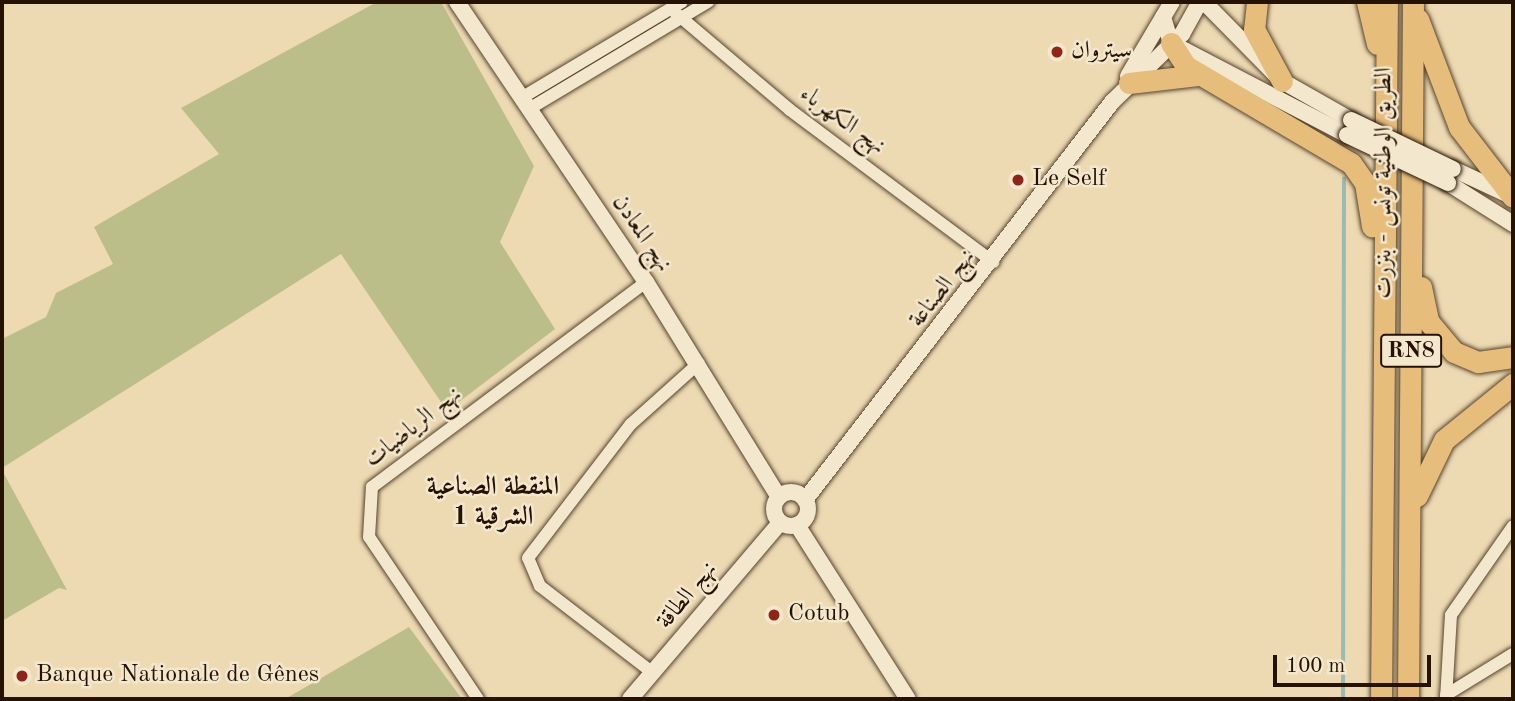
<!DOCTYPE html>
<html>
<head>
<meta charset="utf-8">
<style>
  body { margin:0 }
  #map { position:relative; width:1515px; height:701px; overflow:hidden; background:#eddab3; font-family:"Old Standard TT",Amiri,serif }
  div>[style] { position:absolute }
  .green>* { inset:0; background:#bcbe8a }
  .stream>* { height:3.5px; margin:-1.75px; padding:0 1.75px; transform-origin:1.75px; border-radius:1.75px; background:#9abab3 }
  .roads { filter:drop-shadow(0 0 2px #57442d) drop-shadow(0 0 2px #57442d) }
  .street>* { height:12px; margin:-6px; padding:0 6px; transform-origin:6px; border-radius:6px; background:#f3e7ce }
  .secondary>* { height:16px; margin:-8px; padding:0 8px; transform-origin:8px; border-radius:8px; background:#f3e7ce }
  .secondary>.ring { margin:-8px; padding:0; box-sizing:content-box; background:none; border:16px solid #f3e7ce; border-radius:50% }
  .highway>* { height:21px; margin:-10.5px; padding:0 10.5px; transform-origin:10.5px; border-radius:10.5px; background:#e6bd7a }
  .bridges { filter:drop-shadow(0 0 2px #251200) drop-shadow(0 0 2px #251200) }
  .secondary-bridge>* { height:16px; margin:-8px; padding:0 8px; transform-origin:8px; border-radius:8px; background:#f3e7ce }
  .dots>* { width:19px; height:19px; translate:-50% -50%; box-sizing:border-box; border:4px solid #f3e7ce; border-radius:50% }
  span { translate:-50% -50%; white-space:nowrap; text-align:center; line-height:1.15; -webkit-text-stroke:5px #f3e7ce; paint-order:stroke }
  .shield-label span { padding:2px 5px; background:#f3e7ce; border:2px solid; border-radius:5px; -webkit-text-stroke-width:0 }
  .shield-label { font-size:23px; color:#251200; font-weight:700 }
  .poi-label { font-size:24px; color:#251200 }
  .left { translate:0 -50%; text-align:left }
  .street-label { font-size:24px; color:#251200 }
  .neighbourhood-label { font-size:26px; color:#251200; font-weight:700 }
  .frame { position:absolute; inset:0; border:4px solid #251200; pointer-events:none }
  .scale { position:absolute; left:1273px; top:655px; width:158px; height:32px; box-sizing:border-box; border:4px solid #251200; border-top:0; padding-left:9px; font-size:21px; line-height:24px; white-space:nowrap; color:#251200; -webkit-text-stroke:5px #f3e7ce; paint-order:stroke }
</style>
</head>
<body>
<div id="map">
  <div class="green">
    <i style="clip-path:polygon(377px 2px,441px 2px,534px 166px,500px 242px,555px 329px,447px 411px,341px 254px,2px 468px,2px 339px,46px 317px,56px 293px,113px 264px,94px 227px,219px 154px,181px 108px)"></i>
    <i style="clip-path:polygon(2px 470px,67px 590px,59px 588px,2px 621px)"></i>
    <i style="clip-path:polygon(409px 627px,462px 699px,285px 699px)"></i>
  </div>
  <div class="stream">
    <i style="left:1343px;top:699px;width:520px;rotate:-89.89deg"></i>
  </div>
  <div class="roads">
    <div class="street">
      <i style="left:671px;top:9px;width:156px;rotate:40.3deg"></i>
      <i style="left:790px;top:110px;width:254px;rotate:36.8deg"></i>
      <i style="left:523px;top:97px;width:185px;rotate:-30.9deg"></i>
      <i style="left:529px;top:109px;width:209px;rotate:-30.9deg"></i>
      <i style="left:653px;top:673px;width:143px;rotate:-142.4deg"></i>
      <i style="left:540px;top:586px;width:30px;rotate:-113deg"></i>
      <i style="left:528px;top:558px;width:169px;rotate:-52.5deg"></i>
      <i style="left:631px;top:424px;width:91px;rotate:-41.9deg"></i>
      <i style="left:1446px;top:695px;width:79px;rotate:-31.5deg"></i>
      <i style="left:478px;top:699px;width:195px;rotate:-123.9deg"></i>
      <i style="left:369px;top:537px;width:50px;rotate:-86.6deg"></i>
      <i style="left:372px;top:487px;width:342px;rotate:-36.8deg"></i>
      <i style="left:1446px;top:699px;width:84px;rotate:-86.6deg"></i>
      <i style="left:1451px;top:615px;width:108px;rotate:-55.1deg"></i>
    </div>
    <div class="secondary">
      <i style="left:457px;top:2px;width:338px;rotate:56deg"></i>
      <i style="left:646px;top:282px;width:253px;rotate:58.3deg"></i>
      <i style="left:1204px;top:2px;width:111px;rotate:45.4deg"></i>
      <i style="left:1282px;top:81px;width:79px;rotate:29.5deg"></i>
      <i style="left:1163px;top:17px;width:27px;rotate:73deg"></i>
      <i style="left:1171px;top:43px;width:199px;rotate:27.6deg"></i>
      <i style="left:1128px;top:76px;width:86px;rotate:-59.3deg"></i>
      <i style="left:1453px;top:169px;width:64px;rotate:25deg"></i>
      <i style="left:1448px;top:183px;width:77px;rotate:32.2deg"></i>
      <i class="ring" style="left:774px;top:492px;width:18px;height:18px"></i>
      <i style="left:805px;top:500px;width:503px;rotate:-52.35deg"></i>
      <i style="left:1112px;top:102px;width:98px;rotate:-44.2deg"></i>
      <i style="left:1182px;top:34px;width:37px;rotate:-61deg"></i>
      <i style="left:797px;top:525px;width:206px;rotate:57.5deg"></i>
      <i style="left:630px;top:699px;width:231px;rotate:-49.6deg"></i>
    </div>
    <div class="highway">
      <i style="left:1257px;top:2px;width:27px;rotate:96deg"></i>
      <i style="left:1254px;top:29px;width:59px;rotate:61.7deg"></i>
      <i style="left:1367px;top:2px;width:43px;rotate:76.6deg"></i>
      <i style="left:1418px;top:19px;width:116px;rotate:69.2deg"></i>
      <i style="left:1459px;top:127px;width:88px;rotate:52.4deg"></i>
      <i style="left:1171px;top:43px;width:27px;rotate:57deg"></i>
      <i style="left:1186px;top:66px;width:191px;rotate:30.5deg"></i>
      <i style="left:1351px;top:163px;width:24px;rotate:55deg"></i>
      <i style="left:1365px;top:183px;width:44px;rotate:80.8deg"></i>
      <i style="left:1129px;top:83px;width:69px;rotate:-6.6deg"></i>
      <i style="left:1421px;top:287px;width:35px;rotate:78deg"></i>
      <i style="left:1428px;top:321px;width:40px;rotate:50deg"></i>
      <i style="left:1454px;top:352px;width:26px;rotate:23deg"></i>
      <i style="left:1478px;top:362px;width:35px;rotate:-8deg"></i>
      <i style="left:1417px;top:496px;width:62px;rotate:-64.3deg"></i>
      <i style="left:1444px;top:440px;width:89px;rotate:-39.1deg"></i>
      <i style="left:1381px;top:699px;width:697px;rotate:-89.51deg"></i>
      <i style="left:1408px;top:699px;width:697px;rotate:-89.59deg"></i>
    </div>
  </div>
  <div class="bridges">
    <div class="secondary-bridge">
      <i style="left:1351px;top:120px;width:113px;rotate:25.7deg"></i>
      <i style="left:1347px;top:135px;width:112px;rotate:25.4deg"></i>
    </div>
  </div>
  <div class="dots">
    <i style="left:1057px;top:52px;background:#8f2418"></i>
    <i style="left:1018px;top:180px;background:#8f2418"></i>
    <i style="left:774px;top:615px;background:#8f2418"></i>
    <i style="left:22px;top:676px;background:#8f2418"></i>
  </div>
  <div class="shield-label">
    <span style="left:1411px;top:351px">RN8</span>
  </div>
  <div class="poi-label">
    <span class="left" style="left:1071px;top:52px">سيتروان</span>
    <span class="left" style="left:1032px;top:180px">Le Self</span>
    <span class="left" style="left:788px;top:615px">Cotub</span>
    <span class="left" style="left:36px;top:676px">Banque Nationale de Gênes</span>
  </div>
  <div class="street-label">
    <span style="left:842px;top:121px;rotate:36deg">نهج الكهرباء</span>
    <span style="left:1385px;top:183px;rotate:-90deg">الطريق الوطنية تونس - بنزرت</span>
    <span style="left:641px;top:234px;rotate:56deg">نهج المعادن</span>
    <span style="left:943px;top:289px;rotate:-52deg">نهج الصناعة</span>
    <span style="left:414px;top:428px;rotate:-38deg">نهج الرياضيات</span>
    <span style="left:688px;top:596px;rotate:-50deg">نهج الطاقة</span>
  </div>
  <div class="neighbourhood-label">
    <span style="left:493px;top:503px">المنقطة الصناعية<br>الشرقية 1</span>
  </div>
  <div class="frame"></div>
  <div class="scale">100 m</div>
</div>
</body>
</html>
